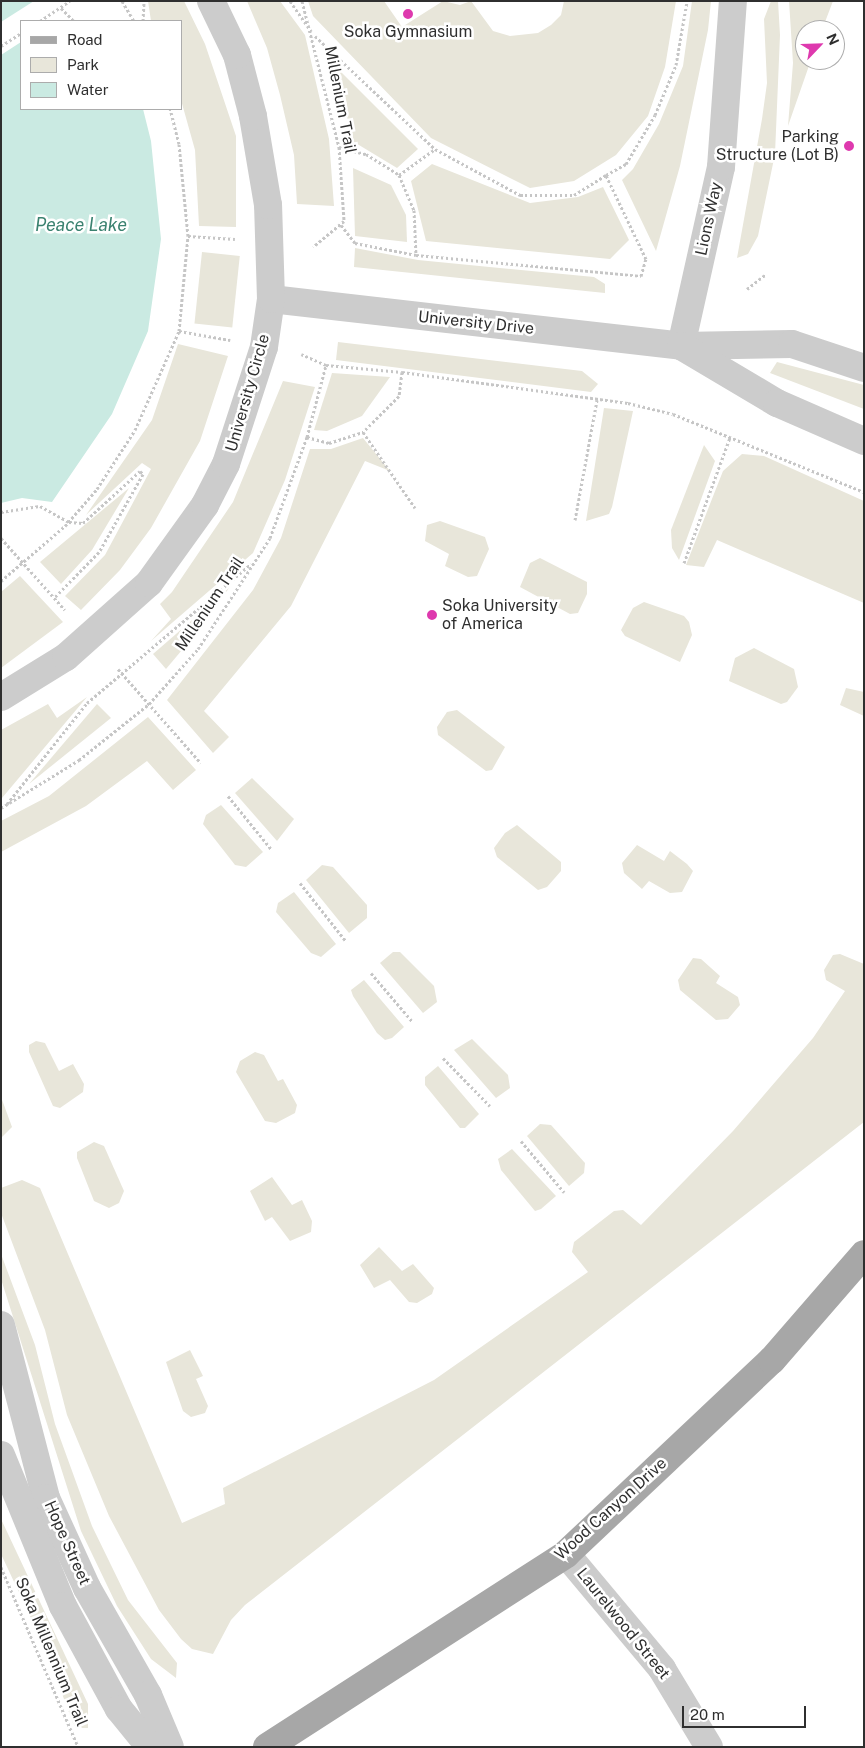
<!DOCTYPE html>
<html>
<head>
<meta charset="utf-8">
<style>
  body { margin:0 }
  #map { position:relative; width:865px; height:1748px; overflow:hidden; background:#fff; font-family:"Public Sans",sans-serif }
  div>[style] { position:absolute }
  .green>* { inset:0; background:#e8e6da; transform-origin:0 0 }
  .water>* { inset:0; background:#caeae2 }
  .path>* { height:3px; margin-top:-1.5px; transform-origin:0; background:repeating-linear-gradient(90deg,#c6c6c6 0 2.5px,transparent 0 5px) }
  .minor>* { height:28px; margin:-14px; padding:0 14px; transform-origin:14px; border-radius:14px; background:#ccc }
  .major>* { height:28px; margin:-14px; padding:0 14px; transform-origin:14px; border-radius:14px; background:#a7a7a7 }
  .dots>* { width:14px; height:14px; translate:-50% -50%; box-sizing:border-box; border:2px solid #fff; border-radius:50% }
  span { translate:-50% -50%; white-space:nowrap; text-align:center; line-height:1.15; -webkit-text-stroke:5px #fff; paint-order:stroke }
  .poi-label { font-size:16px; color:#2f2f2f }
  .right { translate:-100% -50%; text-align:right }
  .left { translate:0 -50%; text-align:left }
  .street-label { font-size:16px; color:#2f2f2f }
  .water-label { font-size:18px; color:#3b8270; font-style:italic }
  .frame { position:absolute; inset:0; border:2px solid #2f2f2f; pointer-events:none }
  .legend { position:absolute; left:20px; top:20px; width:162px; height:90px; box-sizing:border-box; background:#fff; border:1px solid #acacac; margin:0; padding:6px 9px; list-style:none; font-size:15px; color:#2f2f2f }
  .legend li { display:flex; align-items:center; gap:10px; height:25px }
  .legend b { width:25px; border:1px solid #acacac }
  .north { position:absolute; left:795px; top:20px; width:50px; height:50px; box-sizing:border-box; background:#fff; border:1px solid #acacac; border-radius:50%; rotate:66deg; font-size:14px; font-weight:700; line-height:20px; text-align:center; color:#2f2f2f }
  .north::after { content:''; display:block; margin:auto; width:18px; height:22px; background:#de39ae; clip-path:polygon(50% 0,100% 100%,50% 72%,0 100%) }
  .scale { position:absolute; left:682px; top:1706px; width:124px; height:22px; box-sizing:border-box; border:2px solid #2f2f2f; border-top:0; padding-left:6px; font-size:15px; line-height:18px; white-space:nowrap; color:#2f2f2f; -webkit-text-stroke:4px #fff; paint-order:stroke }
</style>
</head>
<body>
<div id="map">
  <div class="green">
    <i style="clip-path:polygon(148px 1px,184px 1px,205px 44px,236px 136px,236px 227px,199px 226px,195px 150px,181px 100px,181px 21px,151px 21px)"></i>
    <i style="clip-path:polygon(247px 1px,280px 1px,305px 35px,329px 139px,334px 206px,297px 204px,294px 155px,280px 95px,267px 48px)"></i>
    <i style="clip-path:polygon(308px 1px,384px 1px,402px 27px,443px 1px,460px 5px,471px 1px,493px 31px,510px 36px,538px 33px,551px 25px,561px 15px,564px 1px,676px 1px,665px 67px,648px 116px,616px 155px,574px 181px,530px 188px,431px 138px,313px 16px)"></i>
    <i style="clip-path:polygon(692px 1px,711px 1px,708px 30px,680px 166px,656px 251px,622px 180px,633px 169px,659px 124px,683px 66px)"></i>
    <i style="clip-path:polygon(771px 1px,778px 1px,780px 35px,775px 154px,758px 236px,748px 254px,737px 258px,762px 119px,767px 83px,764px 19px)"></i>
    <i style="clip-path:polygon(789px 1px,833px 1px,822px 30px,805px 30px,805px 60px,811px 60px,788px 126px,793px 63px)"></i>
    <i style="clip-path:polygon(332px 63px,418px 149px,397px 168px,354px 142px)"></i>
    <i style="clip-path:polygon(432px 164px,530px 203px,578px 197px,603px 187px,629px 240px,610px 259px,426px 241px,411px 181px)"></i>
    <i style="clip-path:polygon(353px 168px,391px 185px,406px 215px,407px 242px,355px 236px)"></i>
    <i style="clip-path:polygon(355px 248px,418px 260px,594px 277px,605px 284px,605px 293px,354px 267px)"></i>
    <i style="left:202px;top:252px;width:38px;height:72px;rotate:6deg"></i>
    <i style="clip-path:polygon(338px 342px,582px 371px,598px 384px,591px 392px,336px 360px)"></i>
    <i style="clip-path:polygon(178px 344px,228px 356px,200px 441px,151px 528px,120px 570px,81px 610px,65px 596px,105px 555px,151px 469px,142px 463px,86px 515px,152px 420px)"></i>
    <i style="clip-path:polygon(777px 362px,864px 385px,864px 409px,770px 373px)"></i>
    <i style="clip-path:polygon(332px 373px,390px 377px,362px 416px,327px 431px,314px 430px)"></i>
    <i style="clip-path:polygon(283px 381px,315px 387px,285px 480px,253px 553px,151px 641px,171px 619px,160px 604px,172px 592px,233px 502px)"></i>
    <i style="clip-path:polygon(604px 408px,633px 411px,612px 507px,609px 514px,586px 521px)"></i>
    <i style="clip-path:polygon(363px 438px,390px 471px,365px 461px,291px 606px,204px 711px,229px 737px,213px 753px,167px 700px,253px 590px,281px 538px,310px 449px,331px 449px)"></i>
    <i style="clip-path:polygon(704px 445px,715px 461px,679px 560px,672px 548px,671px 530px)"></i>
    <i style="clip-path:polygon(742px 454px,764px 456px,864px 501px,864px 603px,717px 540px,704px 567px,686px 565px,723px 471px)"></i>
    <i style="clip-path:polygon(129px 488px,92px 550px,61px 584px,40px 562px)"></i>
    <i style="clip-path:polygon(440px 521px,485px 537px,489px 549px,477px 576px,468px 577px,445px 566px,449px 554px,425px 541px,427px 525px)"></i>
    <i style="clip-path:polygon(540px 558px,587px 582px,587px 594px,578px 613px,570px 614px,520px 587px,530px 563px)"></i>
    <i style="clip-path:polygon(20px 576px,63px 622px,1px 668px,1px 592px)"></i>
    <i style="clip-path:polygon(229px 588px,203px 625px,166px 669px,153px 654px)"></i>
    <i style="clip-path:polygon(644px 602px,684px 616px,689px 622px,692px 635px,680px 662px,625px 636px,621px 630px,633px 608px)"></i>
    <i style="clip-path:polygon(754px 648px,794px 669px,798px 687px,787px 702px,781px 704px,729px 681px,735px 658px)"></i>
    <i style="clip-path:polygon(846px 688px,864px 692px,864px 716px,840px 705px)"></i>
    <i style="clip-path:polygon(87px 697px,2px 798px,1px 798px,1px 730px,48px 704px,57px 718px)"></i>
    <i style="clip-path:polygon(97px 704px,111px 718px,29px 784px)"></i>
    <i style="clip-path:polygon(457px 710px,505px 747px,492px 770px,486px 771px,438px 735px,437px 727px,447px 712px)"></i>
    <i style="clip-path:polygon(148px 717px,196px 770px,173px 790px,147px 761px,86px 806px,1px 852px,1px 821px,49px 796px)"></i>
    <i style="clip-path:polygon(252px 778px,294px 819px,277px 841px,235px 793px)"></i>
    <i style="clip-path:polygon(221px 805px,263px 852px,246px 867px,235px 865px,203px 824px,206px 815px)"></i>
    <i style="clip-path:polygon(517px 825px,561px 862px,561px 871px,547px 887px,538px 890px,497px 857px,494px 848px,505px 833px)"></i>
    <i style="clip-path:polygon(637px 845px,664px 861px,670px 851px,687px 864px,693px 871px,682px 892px,670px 893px,649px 881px,642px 889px,624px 873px,622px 863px)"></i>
    <i style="clip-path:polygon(322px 865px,333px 867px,367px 905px,367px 918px,349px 933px,306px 880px)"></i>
    <i style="clip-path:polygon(294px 892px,336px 944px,321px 957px,311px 953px,276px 912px,278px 903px)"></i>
    <i style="clip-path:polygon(393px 952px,400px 952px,434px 986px,437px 1002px,423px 1013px,380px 963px)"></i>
    <i style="clip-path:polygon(840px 954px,864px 964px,864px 1122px,245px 1605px,231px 1620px,213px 1654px,192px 1649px,181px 1639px,159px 1610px,109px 1516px,67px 1415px,45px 1330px,1px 1213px,1px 1188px,22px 1180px,40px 1188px,182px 1523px,225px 1504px,223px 1488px,434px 1380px,588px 1272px,572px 1252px,574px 1242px,614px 1211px,623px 1210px,641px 1225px,733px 1131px,813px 1038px,845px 991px,826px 980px,824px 970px,833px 955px)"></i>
    <i style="clip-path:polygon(693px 958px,701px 959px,720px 976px,716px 983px,738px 997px,740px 1005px,728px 1019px,716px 1020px,680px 990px,678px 980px)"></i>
    <i style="clip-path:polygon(364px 980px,404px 1027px,392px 1038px,385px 1040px,377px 1033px,353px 996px,351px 990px)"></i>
    <i style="clip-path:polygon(472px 1039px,508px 1075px,510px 1088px,496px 1098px,454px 1050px)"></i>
    <i style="clip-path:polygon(36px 1041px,45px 1043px,59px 1071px,73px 1064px,84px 1084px,83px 1092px,60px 1108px,53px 1106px,29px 1052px,29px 1045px)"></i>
    <i style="clip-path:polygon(255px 1052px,264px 1055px,278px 1081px,283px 1079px,297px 1105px,295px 1113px,276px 1123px,265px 1121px,236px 1072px,240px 1061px)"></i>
    <i style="clip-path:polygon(438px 1066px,479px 1114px,465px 1128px,460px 1128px,425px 1085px,425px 1077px)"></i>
    <i style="clip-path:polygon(1px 1097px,12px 1127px,1px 1138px)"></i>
    <i style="clip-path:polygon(540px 1124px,551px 1125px,585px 1163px,584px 1173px,569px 1186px,527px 1136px)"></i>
    <i style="clip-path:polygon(94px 1142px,104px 1146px,124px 1191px,119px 1203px,109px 1208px,94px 1201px,77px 1158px,77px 1152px)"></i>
    <i style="clip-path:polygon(512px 1149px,556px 1196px,541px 1209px,535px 1211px,501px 1170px,498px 1159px)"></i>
    <i style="clip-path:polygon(272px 1177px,292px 1205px,302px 1200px,312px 1221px,311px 1232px,290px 1241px,272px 1217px,265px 1221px,250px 1191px)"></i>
    <i style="clip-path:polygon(379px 1247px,402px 1271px,413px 1264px,434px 1288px,432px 1294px,417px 1303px,409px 1302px,390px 1280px,374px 1288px,360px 1265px)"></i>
    <i style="clip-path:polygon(1px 1254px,35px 1345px,55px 1424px,92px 1526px,128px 1600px,177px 1663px,176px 1678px,151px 1659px,117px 1606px,81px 1531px,1px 1279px)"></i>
    <i style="clip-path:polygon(190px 1350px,203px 1376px,196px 1379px,208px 1406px,205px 1413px,191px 1417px,183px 1411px,166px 1362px)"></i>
    <i style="clip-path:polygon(1px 1519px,88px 1704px,88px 1728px,76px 1728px,73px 1723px,44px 1646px,1px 1554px)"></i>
  </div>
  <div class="water">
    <i style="clip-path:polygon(1px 1px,34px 1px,1px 22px)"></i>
    <i style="clip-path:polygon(21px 42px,21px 109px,143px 109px,151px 141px,161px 239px,148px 331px,112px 414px,52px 502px,22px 498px,1px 503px,1px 55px)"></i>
  </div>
  <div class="path">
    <i style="left:122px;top:1px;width:23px;rotate:59deg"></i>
    <i style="left:290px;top:1px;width:37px;rotate:55deg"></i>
    <i style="left:302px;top:1px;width:151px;rotate:75.8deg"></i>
    <i style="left:339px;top:147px;width:74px;rotate:86.1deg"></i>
    <i style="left:344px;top:221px;width:40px;rotate:140deg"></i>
    <i style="left:61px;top:8px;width:18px;rotate:45deg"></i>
    <i style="left:40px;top:21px;width:36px;rotate:-34deg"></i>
    <i style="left:143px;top:21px;width:20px;rotate:-87deg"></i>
    <i style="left:315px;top:36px;width:165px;rotate:43.3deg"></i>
    <i style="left:1px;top:46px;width:24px;rotate:-33deg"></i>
    <i style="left:339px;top:147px;width:28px;rotate:15deg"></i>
    <i style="left:366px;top:154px;width:39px;rotate:32deg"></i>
    <i style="left:399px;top:175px;width:38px;rotate:67deg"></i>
    <i style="left:414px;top:210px;width:45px;rotate:87.5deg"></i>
    <i style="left:399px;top:175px;width:44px;rotate:-35.8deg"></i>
    <i style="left:435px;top:149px;width:97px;rotate:28.4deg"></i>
    <i style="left:520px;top:195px;width:54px"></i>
    <i style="left:574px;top:195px;width:38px;rotate:-32deg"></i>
    <i style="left:606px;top:175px;width:23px;rotate:-29deg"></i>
    <i style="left:626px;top:164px;width:57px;rotate:-59.4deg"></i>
    <i style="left:655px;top:115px;width:54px;rotate:-67.2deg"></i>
    <i style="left:676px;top:65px;width:65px;rotate:-80.2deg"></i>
    <i style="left:341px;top:225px;width:23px;rotate:52deg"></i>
    <i style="left:355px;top:243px;width:62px;rotate:11.1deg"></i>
    <i style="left:416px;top:255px;width:226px;rotate:5.3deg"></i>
    <i style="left:641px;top:276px;width:18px;rotate:-74deg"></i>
    <i style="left:646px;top:259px;width:93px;rotate:-115.5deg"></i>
    <i style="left:188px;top:236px;width:47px;rotate:3.7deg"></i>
    <i style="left:747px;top:289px;width:23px;rotate:-38deg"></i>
    <i style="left:179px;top:331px;width:52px;rotate:10deg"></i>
    <i style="left:326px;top:365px;width:76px;rotate:5.3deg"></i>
    <i style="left:402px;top:372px;width:24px;rotate:97deg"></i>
    <i style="left:399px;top:396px;width:51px;rotate:135deg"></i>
    <i style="left:363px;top:432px;width:92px;rotate:55.6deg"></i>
    <i style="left:402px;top:372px;width:228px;rotate:7.8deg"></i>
    <i style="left:628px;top:403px;width:46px;rotate:13.7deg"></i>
    <i style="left:673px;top:414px;width:206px;rotate:22.2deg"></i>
    <i style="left:307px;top:437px;width:23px;rotate:15deg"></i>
    <i style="left:329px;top:443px;width:36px;rotate:-18deg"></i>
    <i style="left:1px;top:512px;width:39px;rotate:-9deg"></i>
    <i style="left:40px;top:506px;width:33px;rotate:29deg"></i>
    <i style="left:69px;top:522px;width:14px;rotate:4deg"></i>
    <i style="left:83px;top:523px;width:77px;rotate:-42.4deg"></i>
    <i style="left:140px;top:471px;width:4px;rotate:45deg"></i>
    <i style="left:143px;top:474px;width:90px;rotate:119.4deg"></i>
    <i style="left:99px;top:552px;width:64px;rotate:134.4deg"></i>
    <i style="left:575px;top:520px;width:122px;rotate:-79.6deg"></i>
    <i style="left:1px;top:538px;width:96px;rotate:48.4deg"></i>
    <i style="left:684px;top:563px;width:134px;rotate:-69.9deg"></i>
    <i style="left:1px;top:581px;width:84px;rotate:-40.7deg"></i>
    <i style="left:65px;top:526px;width:49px;rotate:-49.1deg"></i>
    <i style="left:97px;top:489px;width:70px;rotate:-57.2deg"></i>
    <i style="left:135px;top:430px;width:108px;rotate:-66deg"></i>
    <i style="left:179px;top:331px;width:95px;rotate:-84.6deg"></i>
    <i style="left:188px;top:236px;width:92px;rotate:-95.6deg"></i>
    <i style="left:179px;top:144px;width:36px;rotate:-104deg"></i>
    <i style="left:118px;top:669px;width:125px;rotate:48.6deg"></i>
    <i style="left:228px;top:796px;width:68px;rotate:50.9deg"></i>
    <i style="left:7px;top:804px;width:129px;rotate:-51.6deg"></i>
    <i style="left:87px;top:703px;width:215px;rotate:-40.3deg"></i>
    <i style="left:1px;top:808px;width:92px;rotate:-31.6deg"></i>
    <i style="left:79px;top:760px;width:90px;rotate:-38.7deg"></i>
    <i style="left:149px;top:704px;width:74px;rotate:-48.3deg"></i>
    <i style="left:198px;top:649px;width:132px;rotate:-57deg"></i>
    <i style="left:270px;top:538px;width:108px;rotate:-69.9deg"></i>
    <i style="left:307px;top:437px;width:74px;rotate:-75.2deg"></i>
    <i style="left:326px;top:365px;width:27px;rotate:-156deg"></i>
    <i style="left:300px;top:883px;width:73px;rotate:51.7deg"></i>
    <i style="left:371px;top:973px;width:63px;rotate:49.5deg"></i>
    <i style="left:443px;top:1058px;width:67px;rotate:45.6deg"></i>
    <i style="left:521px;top:1141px;width:67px;rotate:49.9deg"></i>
    <i style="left:1px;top:1567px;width:196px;rotate:66.8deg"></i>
  </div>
  <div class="minor">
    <i style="left:271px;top:299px;width:413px;rotate:6.5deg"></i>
    <i style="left:681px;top:346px;width:111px;rotate:-1deg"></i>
    <i style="left:792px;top:344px;width:76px;rotate:18.4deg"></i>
    <i style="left:681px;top:346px;width:183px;rotate:-77.4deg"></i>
    <i style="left:721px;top:167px;width:166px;rotate:-85.9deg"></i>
    <i style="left:681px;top:346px;width:112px;rotate:30.7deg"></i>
    <i style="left:777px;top:403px;width:95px;rotate:23.6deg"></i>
    <i style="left:1px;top:697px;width:76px;rotate:-31.6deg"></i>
    <i style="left:66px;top:657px;width:111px;rotate:-41.7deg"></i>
    <i style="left:149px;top:583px;width:96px;rotate:-54.3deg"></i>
    <i style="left:205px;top:505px;width:46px;rotate:-62.9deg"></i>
    <i style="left:226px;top:464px;width:123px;rotate:-72deg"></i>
    <i style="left:264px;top:347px;width:49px;rotate:-81.7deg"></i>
    <i style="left:271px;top:299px;width:94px;rotate:-91.8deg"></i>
    <i style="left:268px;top:205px;width:90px;rotate:-99.6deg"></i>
    <i style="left:253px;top:116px;width:63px;rotate:-104.7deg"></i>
    <i style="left:237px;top:55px;width:60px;rotate:-115.7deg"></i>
    <i style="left:1px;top:1325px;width:179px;rotate:75.4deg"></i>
    <i style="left:46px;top:1498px;width:99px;rotate:65.5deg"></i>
    <i style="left:87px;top:1588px;width:123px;rotate:60.3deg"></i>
    <i style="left:148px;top:1695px;width:56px;rotate:67.1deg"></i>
    <i style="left:1px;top:1455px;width:163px;rotate:67.7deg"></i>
    <i style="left:63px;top:1606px;width:117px;rotate:61.5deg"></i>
    <i style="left:119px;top:1709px;width:49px;rotate:50.8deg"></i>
    <i style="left:566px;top:1554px;width:150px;rotate:50.1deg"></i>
    <i style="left:662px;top:1669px;width:91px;rotate:58.9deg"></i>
  </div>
  <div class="major">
    <i style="left:267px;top:1747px;width:356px;rotate:-32.8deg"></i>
    <i style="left:566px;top:1554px;width:283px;rotate:-43.3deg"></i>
    <i style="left:772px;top:1360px;width:140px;rotate:-49deg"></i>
  </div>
  <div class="dots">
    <i style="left:408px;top:14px;background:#de39ae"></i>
    <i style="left:849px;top:146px;background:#de39ae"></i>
    <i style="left:432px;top:615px;background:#de39ae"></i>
  </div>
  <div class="poi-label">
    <span style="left:408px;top:32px">Soka Gymnasium</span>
    <span class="right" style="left:839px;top:146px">Parking<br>Structure (Lot B)</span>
    <span class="left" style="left:442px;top:615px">Soka University<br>of America</span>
  </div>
  <div class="street-label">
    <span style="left:340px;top:100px;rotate:79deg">Millenium Trail</span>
    <span style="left:709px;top:219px;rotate:-78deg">Lions Way</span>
    <span style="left:476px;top:323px;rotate:6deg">University Drive</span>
    <span style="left:248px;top:393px;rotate:-74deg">University Circle</span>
    <span style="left:210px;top:604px;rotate:-56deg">Millenium Trail</span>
    <span style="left:611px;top:1509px;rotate:-42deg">Wood Canyon Drive</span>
    <span style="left:67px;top:1543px;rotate:66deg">Hope Street</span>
    <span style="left:623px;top:1624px;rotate:51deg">Laurelwood Street</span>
    <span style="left:51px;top:1652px;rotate:67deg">Soka Millennium Trail</span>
  </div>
  <div class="water-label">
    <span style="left:81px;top:225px">Peace Lake</span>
  </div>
  <div class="frame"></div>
  <ul class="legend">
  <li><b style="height:6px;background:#a7a7a7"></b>Road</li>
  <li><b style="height:14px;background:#e8e6da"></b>Park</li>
  <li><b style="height:14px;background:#caeae2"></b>Water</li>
  </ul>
  <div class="north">N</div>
  <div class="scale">20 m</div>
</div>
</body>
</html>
